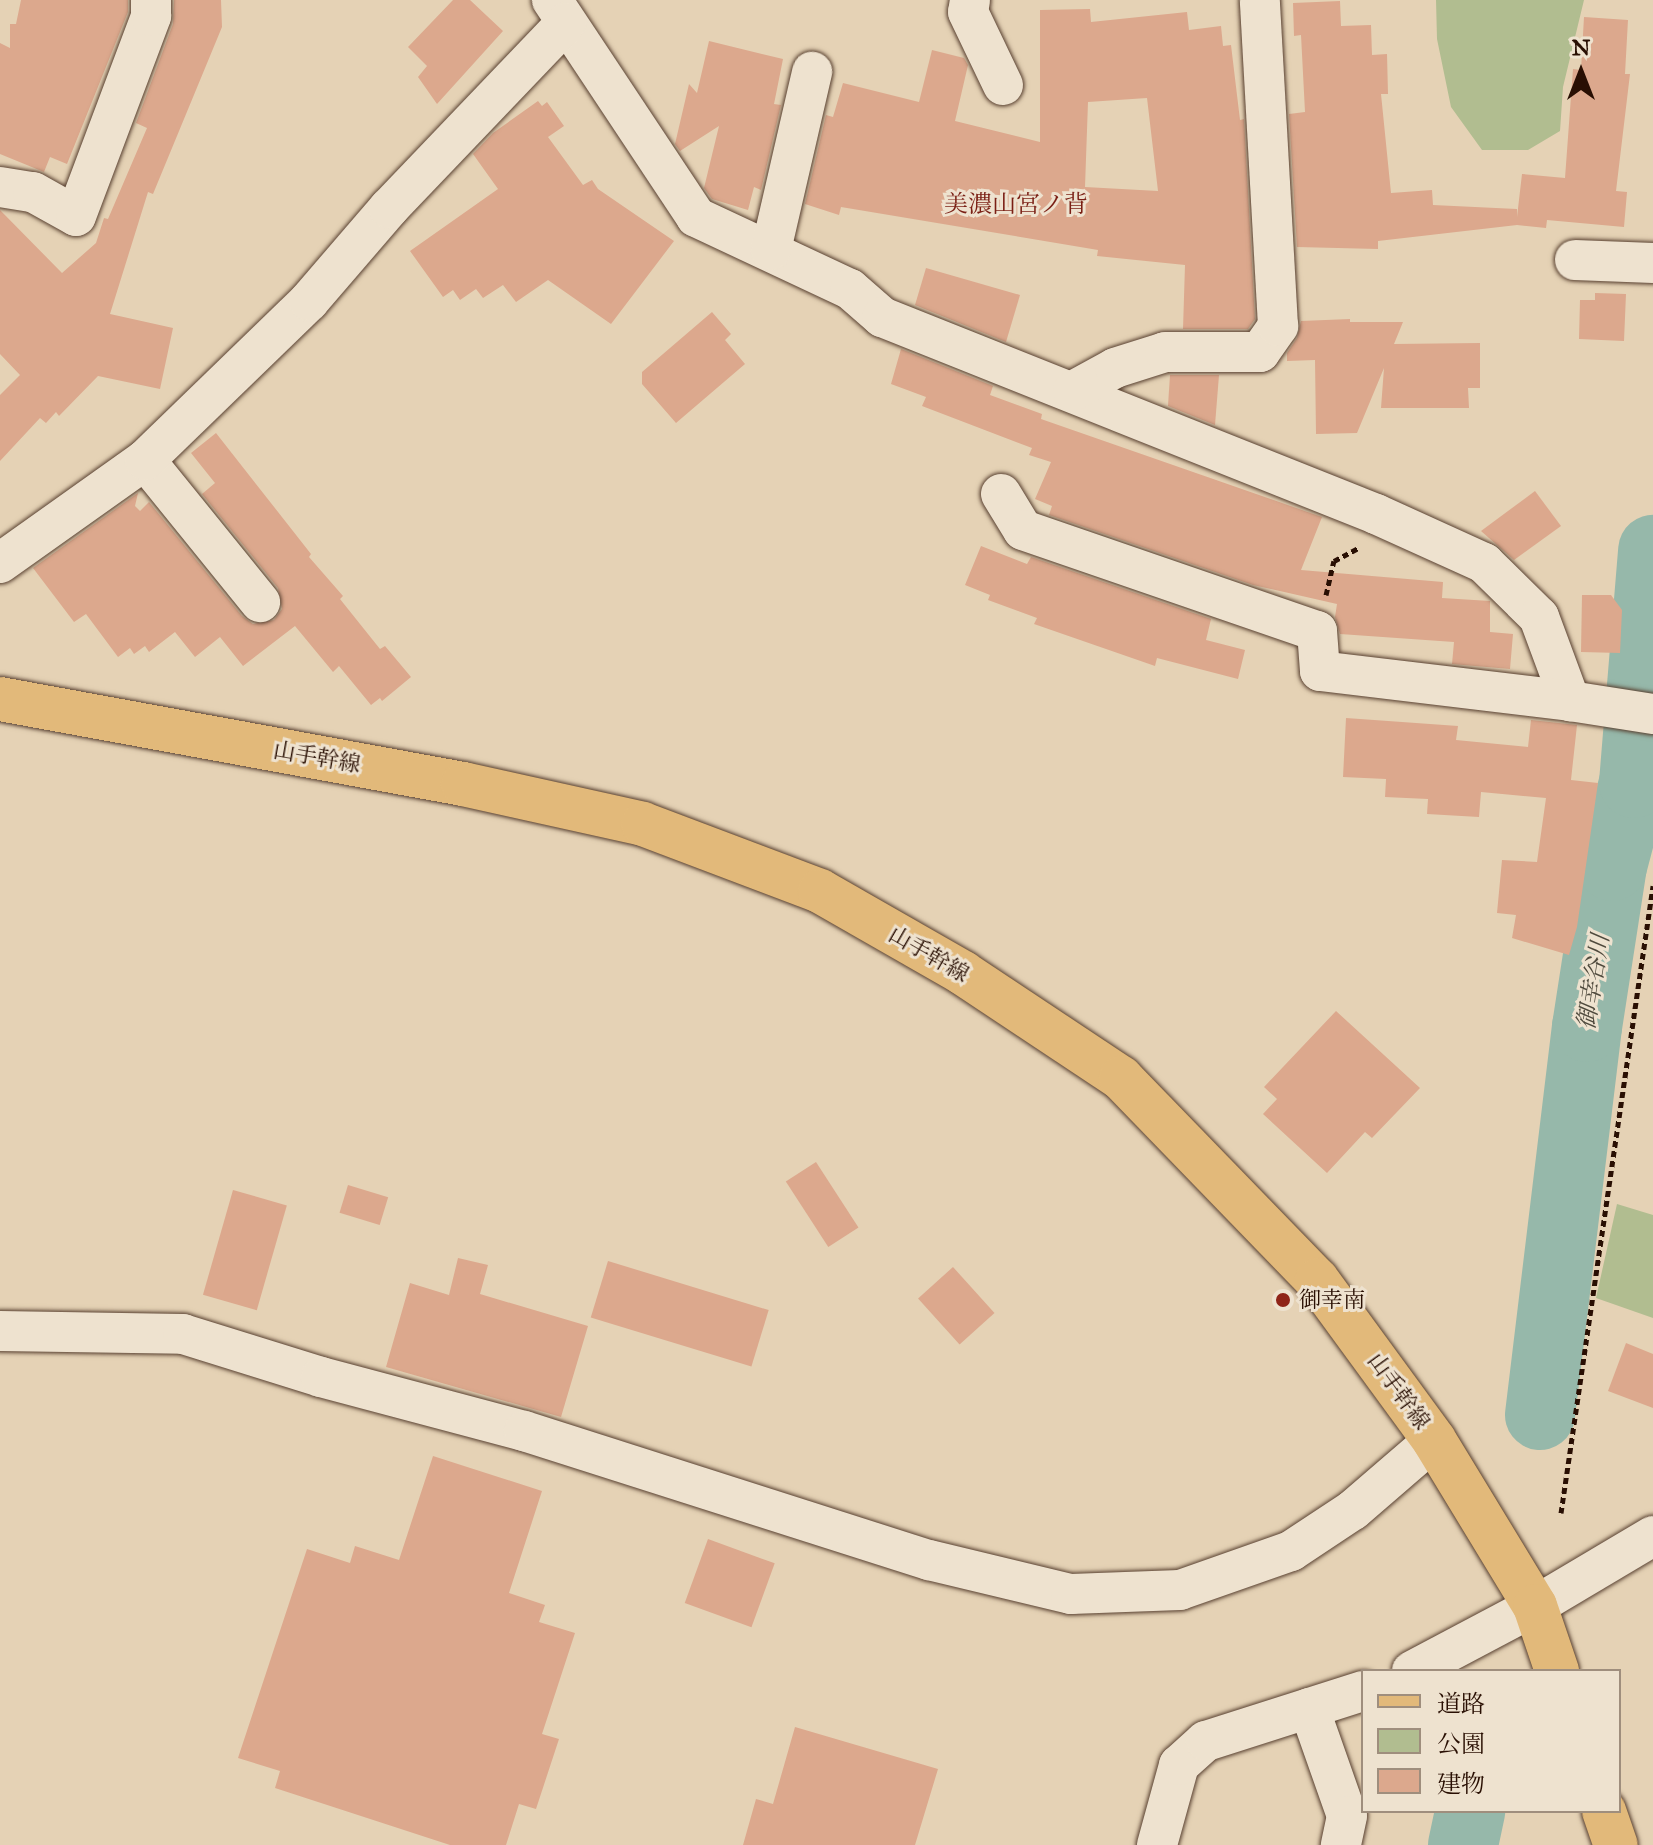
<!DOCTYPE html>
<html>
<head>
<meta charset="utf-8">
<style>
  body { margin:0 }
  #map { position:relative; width:1653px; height:1845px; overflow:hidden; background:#e5d2b5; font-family:"IM FELL Great Primer","Noto Serif JP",serif }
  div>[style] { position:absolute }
  .green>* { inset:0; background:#b1bd90 }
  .river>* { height:70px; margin:-35px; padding:0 35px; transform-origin:35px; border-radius:35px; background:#96b8aa }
  .building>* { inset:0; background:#dca88d; transform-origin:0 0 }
  .path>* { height:5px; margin-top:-2.5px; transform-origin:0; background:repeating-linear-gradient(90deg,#290f03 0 6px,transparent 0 10px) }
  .roads { filter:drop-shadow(0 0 2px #584030) drop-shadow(0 0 2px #584030) }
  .minor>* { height:40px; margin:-20px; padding:0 20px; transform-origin:20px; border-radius:20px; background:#eee2cf }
  .major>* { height:44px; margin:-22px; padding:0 22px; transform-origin:22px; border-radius:22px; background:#e2b97a }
  .dots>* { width:22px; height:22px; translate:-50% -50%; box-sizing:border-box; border:4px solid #eee2cf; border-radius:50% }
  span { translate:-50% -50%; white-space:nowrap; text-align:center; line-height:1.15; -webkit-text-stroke:6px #eee2cf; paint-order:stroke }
  .street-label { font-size:22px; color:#290f03 }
  .poi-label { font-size:22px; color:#290f03 }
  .left { translate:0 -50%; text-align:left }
  .neighbourhood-label { font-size:24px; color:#7a1f14 }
  .water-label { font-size:24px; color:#4f4a3d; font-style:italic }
  .legend { position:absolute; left:1361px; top:1669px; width:260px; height:144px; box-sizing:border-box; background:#eee2cf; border:2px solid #9f8e7d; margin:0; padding:10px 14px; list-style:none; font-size:24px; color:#290f03 }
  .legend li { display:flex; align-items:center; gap:16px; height:40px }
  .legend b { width:40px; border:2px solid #9f8e7d }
  .north { position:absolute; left:1541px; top:32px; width:80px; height:80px; -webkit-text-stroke:6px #eee2cf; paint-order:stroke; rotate:0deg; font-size:22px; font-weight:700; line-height:32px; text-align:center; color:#290f03 }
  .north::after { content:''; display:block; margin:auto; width:28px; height:36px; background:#290f03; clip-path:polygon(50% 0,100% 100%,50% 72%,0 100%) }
</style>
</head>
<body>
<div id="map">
  <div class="green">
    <i style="clip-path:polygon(1436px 0,1584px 0,1563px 87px,1560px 131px,1528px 150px,1482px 150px,1451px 107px,1437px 39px)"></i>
    <i style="clip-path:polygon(1617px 1204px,1653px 1215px,1653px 1318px,1596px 1298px)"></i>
  </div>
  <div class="river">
    <i style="left:1540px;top:1415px;width:391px;rotate:-83.1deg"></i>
    <i style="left:1587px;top:1027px;width:163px;rotate:-81.2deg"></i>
    <i style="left:1612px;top:866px;width:86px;rotate:-75.2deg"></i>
    <i style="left:1634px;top:783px;width:234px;rotate:-85.3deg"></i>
    <i style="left:1463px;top:1845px;width:35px;rotate:-78deg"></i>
  </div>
  <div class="building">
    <i style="clip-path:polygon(21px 0,128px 0,128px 12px,67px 164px,50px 157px,44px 172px,0 154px,0 43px,10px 48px,10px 24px,16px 24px)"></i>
    <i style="clip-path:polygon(174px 0,221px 0,222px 27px,153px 194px,148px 192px,110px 314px,173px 328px,160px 389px,98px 376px,59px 416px,56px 412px,46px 423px,40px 418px,0 461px,0 395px,20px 375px,0 354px,0 210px,62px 273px,96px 243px,104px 218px,108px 219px,147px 128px,136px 123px,173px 24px)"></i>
    <i style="clip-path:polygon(453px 0,470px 0,503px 31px,437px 104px,418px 77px,427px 66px,408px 47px)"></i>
    <i style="clip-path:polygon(1340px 1px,1341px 26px,1371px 25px,1372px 55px,1387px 54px,1388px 94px,1381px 94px,1391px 193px,1432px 190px,1433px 205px,1517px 209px,1517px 217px,1522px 174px,1565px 178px,1573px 69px,1581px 70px,1584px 17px,1628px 20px,1625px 74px,1630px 74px,1616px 191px,1627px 192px,1624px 227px,1547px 220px,1546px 228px,1517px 225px,1378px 241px,1378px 249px,1297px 247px,1289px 114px,1305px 112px,1301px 35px,1294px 36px,1293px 3px)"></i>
    <i style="clip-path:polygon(evenodd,1090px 9px,1091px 22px,1187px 12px,1189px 30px,1221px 26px,1223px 46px,1231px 45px,1240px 120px,1244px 119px,1255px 319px,1248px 329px,1183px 329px,1185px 265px,1097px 256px,1098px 250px,841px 207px,839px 215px,805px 204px,826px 115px,833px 117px,843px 83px,919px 102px,932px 50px,964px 58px,968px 65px,955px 121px,1040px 142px,1040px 10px,1090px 9px,1147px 98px,1158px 191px,1085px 187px,1088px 102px,1147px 98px)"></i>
    <i style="clip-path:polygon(709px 41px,783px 59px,774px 104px,781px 105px,761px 190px,754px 187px,748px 210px,712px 199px,704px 188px,719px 126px,680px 151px,675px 144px,689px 84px,697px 93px)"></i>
    <i style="clip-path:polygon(538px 101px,542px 106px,547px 102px,564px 126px,548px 137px,583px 185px,592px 180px,598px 189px,674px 241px,611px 324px,548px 280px,516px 302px,503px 285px,483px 298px,476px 289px,460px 300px,453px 290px,443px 297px,410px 251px,498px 189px,473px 154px,493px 133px)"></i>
    <i style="clip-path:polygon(926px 268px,1020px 295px,1006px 342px,915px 305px)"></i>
    <i style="clip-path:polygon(1595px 293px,1626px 294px,1624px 341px,1579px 339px,1580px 300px,1595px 300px)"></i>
    <i style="clip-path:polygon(712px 312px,731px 334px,725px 340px,745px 364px,676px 423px,642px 384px,642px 372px)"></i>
    <i style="clip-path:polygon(1350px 319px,1350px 322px,1403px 322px,1394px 344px,1480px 343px,1480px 388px,1468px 388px,1469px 408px,1381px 408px,1384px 368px,1357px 433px,1316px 434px,1315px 360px,1287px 361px,1287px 353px,1297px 338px,1301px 321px)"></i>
    <i style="clip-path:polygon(901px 349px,993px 386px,990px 395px,1042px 414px,1041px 419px,1322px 517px,1301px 570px,1443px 582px,1442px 598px,1490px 601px,1490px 632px,1513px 634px,1510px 669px,1452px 664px,1454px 642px,1340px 634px,1335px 617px,1337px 604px,1253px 585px,1049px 515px,1052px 506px,1035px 499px,1051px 462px,1029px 455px,1032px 448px,922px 406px,926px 397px,891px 384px)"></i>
    <i style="clip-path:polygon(1170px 375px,1219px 375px,1215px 425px,1168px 406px)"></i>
    <i style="clip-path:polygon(216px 433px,311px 554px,309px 557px,343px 596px,340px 599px,380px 649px,385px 646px,411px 677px,382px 701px,380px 698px,371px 705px,339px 666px,333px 672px,295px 626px,243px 666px,220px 637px,195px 657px,175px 632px,149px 652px,145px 646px,134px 654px,130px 648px,118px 657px,86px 614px,74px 622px,33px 568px,138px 493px,135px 506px,140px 511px,149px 502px,242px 616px,253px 624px,274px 620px,282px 609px,278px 588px,202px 494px,215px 483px,191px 453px)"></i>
    <i style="clip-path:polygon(1535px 491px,1561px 526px,1514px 560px,1481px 531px)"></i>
    <i style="clip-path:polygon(981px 546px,1027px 564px,1031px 557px,1211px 619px,1206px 640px,1245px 650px,1238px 679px,1157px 658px,1155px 666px,1034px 624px,1037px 618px,988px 600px,990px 595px,965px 585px)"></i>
    <i style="clip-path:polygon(1582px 595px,1611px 595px,1622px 610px,1620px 653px,1581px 652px)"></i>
    <i style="clip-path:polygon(1346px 718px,1458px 726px,1456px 740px,1528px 747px,1531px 720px,1577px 725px,1571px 780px,1598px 783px,1577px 927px,1569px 955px,1512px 938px,1516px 915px,1497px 913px,1502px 860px,1537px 862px,1546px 798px,1481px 792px,1479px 817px,1427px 814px,1428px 799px,1385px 797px,1386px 779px,1343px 777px)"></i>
    <i style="clip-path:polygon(1336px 1011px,1420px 1088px,1372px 1138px,1365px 1132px,1327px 1173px,1263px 1114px,1277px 1099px,1264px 1087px)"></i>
    <i style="left:816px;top:1162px;width:78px;height:36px;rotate:57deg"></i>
    <i style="left:348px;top:1185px;width:42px;height:29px;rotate:17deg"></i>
    <i style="left:233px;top:1190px;width:56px;height:109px;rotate:16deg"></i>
    <i style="clip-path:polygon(458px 1258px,488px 1265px,480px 1294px,588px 1326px,561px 1417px,386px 1367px,410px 1283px,449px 1295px)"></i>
    <i style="left:608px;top:1261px;width:168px;height:59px;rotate:17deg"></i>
    <i style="left:953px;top:1267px;width:62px;height:47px;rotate:48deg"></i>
    <i style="clip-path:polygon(1626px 1343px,1653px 1354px,1653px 1408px,1608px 1391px)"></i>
    <i style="clip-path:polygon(433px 1456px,542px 1491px,509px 1593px,545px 1605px,539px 1622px,575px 1633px,542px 1734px,559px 1739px,536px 1809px,519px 1804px,506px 1845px,450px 1845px,275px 1788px,280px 1771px,238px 1758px,307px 1549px,350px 1563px,355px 1546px,399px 1560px)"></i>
    <i style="left:708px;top:1539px;width:71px;height:68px;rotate:20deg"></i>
    <i style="clip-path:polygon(795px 1727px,938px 1769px,915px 1845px,743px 1845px,756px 1799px,773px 1804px)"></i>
  </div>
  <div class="path">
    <i style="left:1326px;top:595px;width:35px;rotate:-77deg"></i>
    <i style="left:1334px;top:561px;width:27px;rotate:-28deg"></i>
    <i style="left:1561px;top:1513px;width:634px;rotate:-81.65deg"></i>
  </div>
  <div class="roads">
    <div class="minor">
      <i style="left:552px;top:0;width:260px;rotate:56.4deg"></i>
      <i style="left:696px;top:217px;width:170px;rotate:25.1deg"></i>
      <i style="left:850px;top:289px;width:43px;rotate:41.2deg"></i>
      <i style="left:882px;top:317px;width:532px;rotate:21.74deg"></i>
      <i style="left:1376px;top:514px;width:119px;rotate:24.4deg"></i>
      <i style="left:1484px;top:563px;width:77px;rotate:44.5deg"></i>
      <i style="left:1539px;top:617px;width:90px;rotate:69.7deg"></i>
      <i style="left:1570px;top:701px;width:84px;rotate:8.9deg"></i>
      <i style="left:970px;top:0;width:12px;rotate:99deg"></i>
      <i style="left:968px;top:12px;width:81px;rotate:64.4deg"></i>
      <i style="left:0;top:187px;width:33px;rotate:9deg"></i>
      <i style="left:33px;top:192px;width:49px;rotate:29.2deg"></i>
      <i style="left:76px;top:216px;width:214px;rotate:-69.4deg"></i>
      <i style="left:151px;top:16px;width:16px;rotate:-90deg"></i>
      <i style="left:771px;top:250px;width:183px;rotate:-77deg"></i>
      <i style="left:1575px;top:260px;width:78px;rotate:2.2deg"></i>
      <i style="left:1073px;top:391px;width:48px;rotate:-28.7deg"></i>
      <i style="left:1115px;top:368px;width:52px;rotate:-17.7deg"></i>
      <i style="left:1165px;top:352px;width:95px"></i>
      <i style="left:1260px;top:352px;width:32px;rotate:-55deg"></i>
      <i style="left:1278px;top:326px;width:326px;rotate:-93.2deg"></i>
      <i style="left:145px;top:460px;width:183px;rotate:51deg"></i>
      <i style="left:1001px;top:494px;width:42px;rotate:58.6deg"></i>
      <i style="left:1023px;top:530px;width:311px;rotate:19deg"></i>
      <i style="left:1317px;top:631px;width:40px;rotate:85.7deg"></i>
      <i style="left:1320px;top:671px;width:252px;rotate:6.8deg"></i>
      <i style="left:0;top:563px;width:178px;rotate:-35.4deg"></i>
      <i style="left:145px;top:460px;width:228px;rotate:-44.1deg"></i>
      <i style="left:309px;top:301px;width:123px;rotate:-49.3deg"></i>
      <i style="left:389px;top:208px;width:256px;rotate:-46.3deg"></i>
      <i style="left:0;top:1331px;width:183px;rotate:0.9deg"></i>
      <i style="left:183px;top:1334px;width:145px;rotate:17.3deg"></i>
      <i style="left:321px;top:1377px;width:210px;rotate:14.9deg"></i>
      <i style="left:524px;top:1431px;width:425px;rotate:17.7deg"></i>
      <i style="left:929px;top:1560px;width:146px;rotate:13.5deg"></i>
      <i style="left:1071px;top:1594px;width:109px;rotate:-2.1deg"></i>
      <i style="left:1180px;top:1590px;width:118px;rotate:-19.4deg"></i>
      <i style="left:1291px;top:1551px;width:74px;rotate:-33.5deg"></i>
      <i style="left:1353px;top:1510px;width:107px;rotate:-40.8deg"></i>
      <i style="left:1412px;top:1671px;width:139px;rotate:-27.9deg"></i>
      <i style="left:1535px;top:1606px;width:137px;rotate:-30.7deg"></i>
      <i style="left:1309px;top:1708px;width:114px;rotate:70.6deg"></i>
      <i style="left:1347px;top:1816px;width:30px;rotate:102deg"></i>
      <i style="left:1157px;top:1845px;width:83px;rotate:-74.6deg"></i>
      <i style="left:1179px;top:1765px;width:36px;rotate:-42deg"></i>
      <i style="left:1206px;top:1741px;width:165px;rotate:-17.7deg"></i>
    </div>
    <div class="major">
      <i style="left:0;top:699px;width:471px;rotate:10.4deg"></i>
      <i style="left:463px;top:784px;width:184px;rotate:12.5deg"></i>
      <i style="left:643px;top:824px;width:189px;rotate:20.7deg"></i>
      <i style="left:820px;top:891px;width:165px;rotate:29.8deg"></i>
      <i style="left:963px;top:973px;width:190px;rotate:33.6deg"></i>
      <i style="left:1121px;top:1078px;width:281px;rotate:45.9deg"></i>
      <i style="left:1317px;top:1280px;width:198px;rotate:53.8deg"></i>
      <i style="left:1434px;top:1440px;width:194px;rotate:58.7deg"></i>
      <i style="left:1535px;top:1606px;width:69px;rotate:71.3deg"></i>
      <i style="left:1604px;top:1811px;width:36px;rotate:71deg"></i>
    </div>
  </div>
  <div class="dots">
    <i style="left:1283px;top:1300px;background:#8f2418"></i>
  </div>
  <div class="street-label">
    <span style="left:317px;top:757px;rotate:10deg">山手幹線</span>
    <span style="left:929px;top:954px;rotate:30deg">山手幹線</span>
    <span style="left:1399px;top:1391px;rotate:54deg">山手幹線</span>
  </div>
  <div class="poi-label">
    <span class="left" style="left:1299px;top:1300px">御幸南</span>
  </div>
  <div class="neighbourhood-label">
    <span style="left:1016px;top:205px">美濃山宮ノ背</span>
  </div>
  <div class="water-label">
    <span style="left:1594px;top:982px;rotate:-81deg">御幸谷川</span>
  </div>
  <ul class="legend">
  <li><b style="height:10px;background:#e2b97a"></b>道路</li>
  <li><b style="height:22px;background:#b1bd90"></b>公園</li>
  <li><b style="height:22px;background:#dca88d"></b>建物</li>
  </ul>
  <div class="north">N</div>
</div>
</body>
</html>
